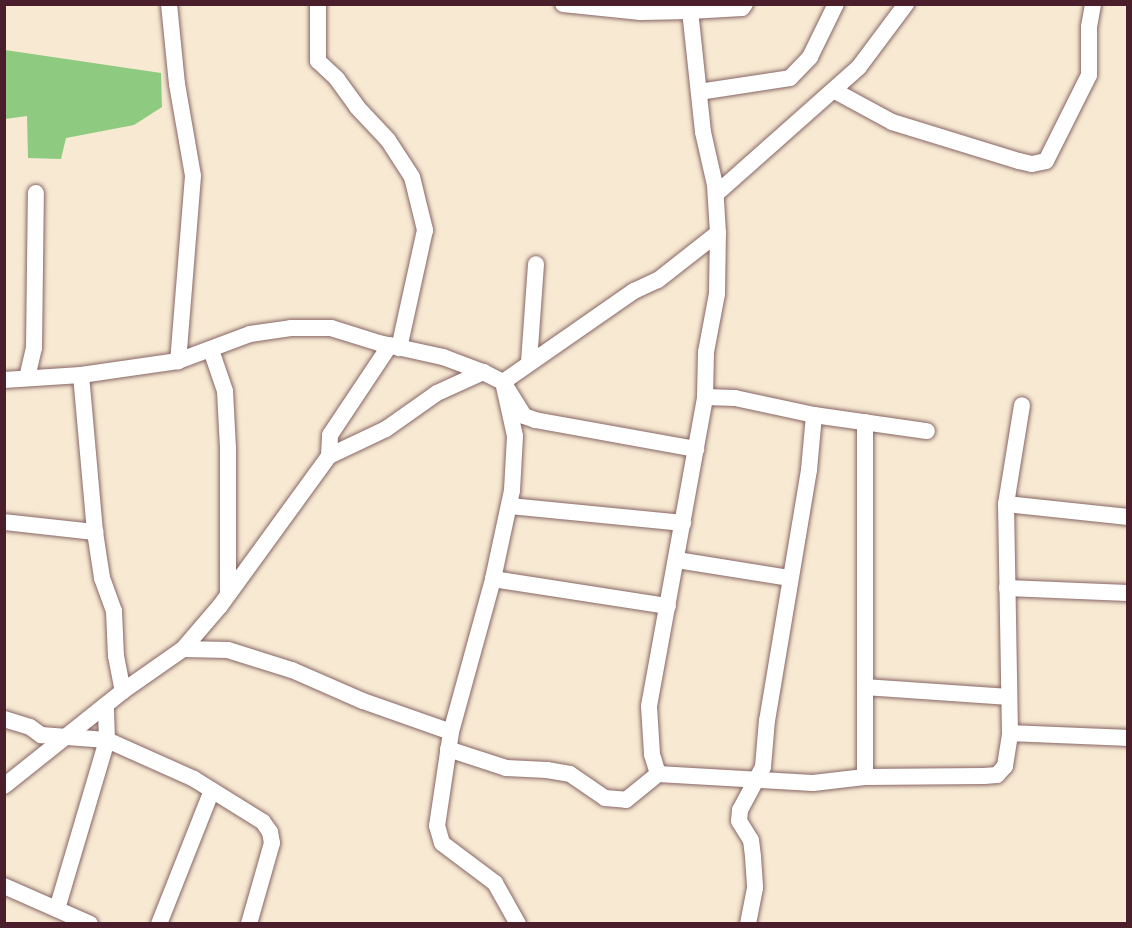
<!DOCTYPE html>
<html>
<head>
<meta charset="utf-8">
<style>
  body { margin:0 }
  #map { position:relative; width:1132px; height:928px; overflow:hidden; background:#f7e9d2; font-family:"Architects Daughter",sans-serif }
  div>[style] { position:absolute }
  .green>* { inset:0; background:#8eca7f }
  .roads { filter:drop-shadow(0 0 2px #876665) drop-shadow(0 0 2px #876665) }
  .minor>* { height:16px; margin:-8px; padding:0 8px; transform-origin:8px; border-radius:8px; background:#fff }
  span { translate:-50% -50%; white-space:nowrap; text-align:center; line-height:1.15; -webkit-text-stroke:6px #fcf5e5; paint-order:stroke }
  .frame { position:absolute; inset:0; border:6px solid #4a1f2b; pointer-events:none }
</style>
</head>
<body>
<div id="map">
  <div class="green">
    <i style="clip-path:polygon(5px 50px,161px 73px,162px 107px,134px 125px,66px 138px,61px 159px,28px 158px,27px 116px,5px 119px)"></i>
  </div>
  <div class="roads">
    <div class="minor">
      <i style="left:169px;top:4px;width:80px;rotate:84.3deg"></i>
      <i style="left:177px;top:84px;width:93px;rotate:80.1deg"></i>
      <i style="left:193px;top:176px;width:186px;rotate:94.6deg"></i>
      <i style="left:318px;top:4px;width:57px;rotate:90deg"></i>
      <i style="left:318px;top:61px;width:26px;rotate:43deg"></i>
      <i style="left:337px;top:79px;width:34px;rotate:54deg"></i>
      <i style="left:357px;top:107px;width:45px;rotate:46.8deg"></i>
      <i style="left:388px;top:140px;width:44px;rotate:57deg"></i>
      <i style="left:412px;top:177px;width:55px;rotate:76.2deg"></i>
      <i style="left:425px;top:230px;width:121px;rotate:102.4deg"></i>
      <i style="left:563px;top:4px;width:78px;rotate:5.9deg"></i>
      <i style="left:641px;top:12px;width:49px;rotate:-1.2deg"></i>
      <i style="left:835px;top:91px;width:65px;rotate:28.5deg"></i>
      <i style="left:892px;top:122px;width:133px;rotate:17.1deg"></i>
      <i style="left:1019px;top:161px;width:13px;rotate:13deg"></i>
      <i style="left:1032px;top:164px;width:14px;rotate:-12deg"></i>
      <i style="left:1046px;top:161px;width:96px;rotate:-63.4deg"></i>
      <i style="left:1089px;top:75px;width:48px;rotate:-90deg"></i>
      <i style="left:1089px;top:27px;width:23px;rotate:-80deg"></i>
      <i style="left:699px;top:92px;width:92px;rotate:-8.7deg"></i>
      <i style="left:790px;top:78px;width:29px;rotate:-46deg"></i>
      <i style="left:810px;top:57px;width:59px;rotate:-63.9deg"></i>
      <i style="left:716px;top:194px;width:191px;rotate:-41.6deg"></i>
      <i style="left:859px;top:67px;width:79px;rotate:-53.3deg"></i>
      <i style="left:211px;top:350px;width:43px;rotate:71.1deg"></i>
      <i style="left:225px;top:391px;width:57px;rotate:87deg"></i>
      <i style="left:228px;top:448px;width:146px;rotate:90deg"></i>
      <i style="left:529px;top:362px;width:98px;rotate:-85.9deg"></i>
      <i style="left:81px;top:375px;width:158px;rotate:84.9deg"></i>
      <i style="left:95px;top:532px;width:47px;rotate:81.3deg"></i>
      <i style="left:102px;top:578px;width:35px;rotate:70deg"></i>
      <i style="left:114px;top:611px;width:45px;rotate:87.5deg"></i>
      <i style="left:116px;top:656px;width:36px;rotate:79deg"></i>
      <i style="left:27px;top:378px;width:31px;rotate:-77deg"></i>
      <i style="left:34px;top:348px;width:155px;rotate:-89.3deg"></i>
      <i style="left:4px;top:380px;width:77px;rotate:-3.7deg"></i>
      <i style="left:81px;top:375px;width:98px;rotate:-8.2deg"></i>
      <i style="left:178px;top:361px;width:77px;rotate:-20.6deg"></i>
      <i style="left:250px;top:334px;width:41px;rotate:-8.3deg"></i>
      <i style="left:291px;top:328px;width:40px"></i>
      <i style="left:331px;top:328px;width:50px;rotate:17.4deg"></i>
      <i style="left:379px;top:343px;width:66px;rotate:12.3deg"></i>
      <i style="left:443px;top:357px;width:43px;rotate:20.6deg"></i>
      <i style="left:483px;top:372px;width:22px;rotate:27deg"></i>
      <i style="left:503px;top:382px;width:40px;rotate:58deg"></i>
      <i style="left:524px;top:416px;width:12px;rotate:20deg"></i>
      <i style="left:535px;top:420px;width:164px;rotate:10.2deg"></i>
      <i style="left:705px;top:397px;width:30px;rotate:2deg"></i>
      <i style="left:735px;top:398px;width:81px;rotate:12.1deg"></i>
      <i style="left:814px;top:415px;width:55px;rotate:95.2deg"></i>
      <i style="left:809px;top:470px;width:254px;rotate:99.5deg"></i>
      <i style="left:767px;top:720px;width:47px;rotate:94.9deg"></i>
      <i style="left:763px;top:767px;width:49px;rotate:118.1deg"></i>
      <i style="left:740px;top:810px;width:11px;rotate:95deg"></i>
      <i style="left:739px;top:821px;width:22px;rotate:58deg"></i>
      <i style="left:751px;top:840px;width:17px;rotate:83deg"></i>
      <i style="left:753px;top:857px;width:31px;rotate:86deg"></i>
      <i style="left:755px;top:888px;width:37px;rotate:101deg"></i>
      <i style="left:814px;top:415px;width:114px;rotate:8.1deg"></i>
      <i style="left:865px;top:422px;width:355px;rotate:90deg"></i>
      <i style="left:329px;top:456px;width:21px;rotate:-87deg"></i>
      <i style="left:330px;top:435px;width:108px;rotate:-56.3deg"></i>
      <i style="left:1006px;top:504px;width:123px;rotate:6.1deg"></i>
      <i style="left:510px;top:506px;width:174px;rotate:5.6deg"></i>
      <i style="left:4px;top:522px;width:92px;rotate:6.3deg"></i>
      <i style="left:677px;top:560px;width:113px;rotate:9.1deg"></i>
      <i style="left:493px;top:579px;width:177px;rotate:8.8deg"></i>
      <i style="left:1007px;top:588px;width:121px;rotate:2.4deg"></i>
      <i style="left:183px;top:649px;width:45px;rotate:1.3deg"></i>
      <i style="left:228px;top:650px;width:67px;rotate:17.4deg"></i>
      <i style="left:292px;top:670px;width:77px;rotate:23.6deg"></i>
      <i style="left:363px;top:701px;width:93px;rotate:19.4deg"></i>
      <i style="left:865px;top:687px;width:144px;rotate:4deg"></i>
      <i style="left:4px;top:719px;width:27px;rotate:17deg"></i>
      <i style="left:30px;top:727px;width:14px;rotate:36deg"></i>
      <i style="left:41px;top:735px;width:66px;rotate:4.3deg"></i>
      <i style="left:107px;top:740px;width:95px;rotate:24.1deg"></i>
      <i style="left:194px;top:779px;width:81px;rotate:31.9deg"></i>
      <i style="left:263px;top:822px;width:12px;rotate:55deg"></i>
      <i style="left:270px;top:832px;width:11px;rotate:80deg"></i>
      <i style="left:272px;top:843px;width:84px;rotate:105.9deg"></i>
      <i style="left:1010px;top:733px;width:118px;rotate:2.4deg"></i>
      <i style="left:448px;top:749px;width:61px;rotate:18.1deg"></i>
      <i style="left:506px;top:768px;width:41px;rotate:2.8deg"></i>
      <i style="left:547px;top:770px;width:23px;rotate:10deg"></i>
      <i style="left:570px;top:774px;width:42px;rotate:34.4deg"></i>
      <i style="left:605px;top:798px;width:21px;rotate:5deg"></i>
      <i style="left:626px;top:800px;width:41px;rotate:-39.1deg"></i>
      <i style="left:658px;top:774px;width:21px;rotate:-107deg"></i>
      <i style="left:652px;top:754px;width:48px;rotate:-93.6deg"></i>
      <i style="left:649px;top:706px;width:314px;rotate:-79.7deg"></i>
      <i style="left:705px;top:397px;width:45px;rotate:-88.7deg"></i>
      <i style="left:706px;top:352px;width:59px;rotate:-79.3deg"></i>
      <i style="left:717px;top:294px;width:61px;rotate:-89.1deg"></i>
      <i style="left:718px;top:233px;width:48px;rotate:-93.6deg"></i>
      <i style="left:715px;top:185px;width:54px;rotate:-102.8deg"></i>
      <i style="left:703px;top:132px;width:122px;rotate:-96.1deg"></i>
      <i style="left:690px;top:11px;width:52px;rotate:-3.3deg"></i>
      <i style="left:742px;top:8px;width:5px;rotate:-53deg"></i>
      <i style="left:658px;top:774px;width:155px;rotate:3.3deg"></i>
      <i style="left:813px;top:783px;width:52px;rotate:-6.6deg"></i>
      <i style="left:865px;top:777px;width:119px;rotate:-0.5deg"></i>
      <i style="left:984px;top:776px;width:13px;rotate:-4deg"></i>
      <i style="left:997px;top:775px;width:12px;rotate:-48deg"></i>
      <i style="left:1005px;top:766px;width:33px;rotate:-81deg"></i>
      <i style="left:1010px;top:733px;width:229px;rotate:-91deg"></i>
      <i style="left:1006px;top:504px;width:100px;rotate:-80.8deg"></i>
      <i style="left:4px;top:786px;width:152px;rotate:-38.6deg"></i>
      <i style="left:123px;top:691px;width:73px;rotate:-35deg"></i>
      <i style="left:183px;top:649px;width:57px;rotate:-49.3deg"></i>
      <i style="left:220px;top:606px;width:185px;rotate:-54deg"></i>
      <i style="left:329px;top:456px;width:63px;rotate:-25.3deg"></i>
      <i style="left:386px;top:429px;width:62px;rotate:-35.2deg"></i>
      <i style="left:437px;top:393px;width:51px;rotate:-24.5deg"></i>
      <i style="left:4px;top:886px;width:94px;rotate:23.8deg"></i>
      <i style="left:57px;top:909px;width:176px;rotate:-73.5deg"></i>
      <i style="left:107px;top:740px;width:35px;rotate:-92deg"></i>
      <i style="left:159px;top:924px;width:144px;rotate:-68.4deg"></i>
      <i style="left:518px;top:924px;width:47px;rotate:-119.3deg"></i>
      <i style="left:495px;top:883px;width:66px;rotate:-143deg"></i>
      <i style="left:442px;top:843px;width:18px;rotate:-106deg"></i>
      <i style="left:437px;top:826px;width:95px;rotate:-81.5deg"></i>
      <i style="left:451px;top:732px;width:159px;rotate:-74.6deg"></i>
      <i style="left:493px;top:579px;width:91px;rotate:-77.9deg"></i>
      <i style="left:512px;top:490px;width:54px;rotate:-86.8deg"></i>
      <i style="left:515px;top:436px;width:55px;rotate:-102.5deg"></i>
      <i style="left:503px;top:382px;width:160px;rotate:-34.8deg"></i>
      <i style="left:634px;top:291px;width:26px;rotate:-25deg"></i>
      <i style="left:658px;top:280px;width:76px;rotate:-38.1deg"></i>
    </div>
  </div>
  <div class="frame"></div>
</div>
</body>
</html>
